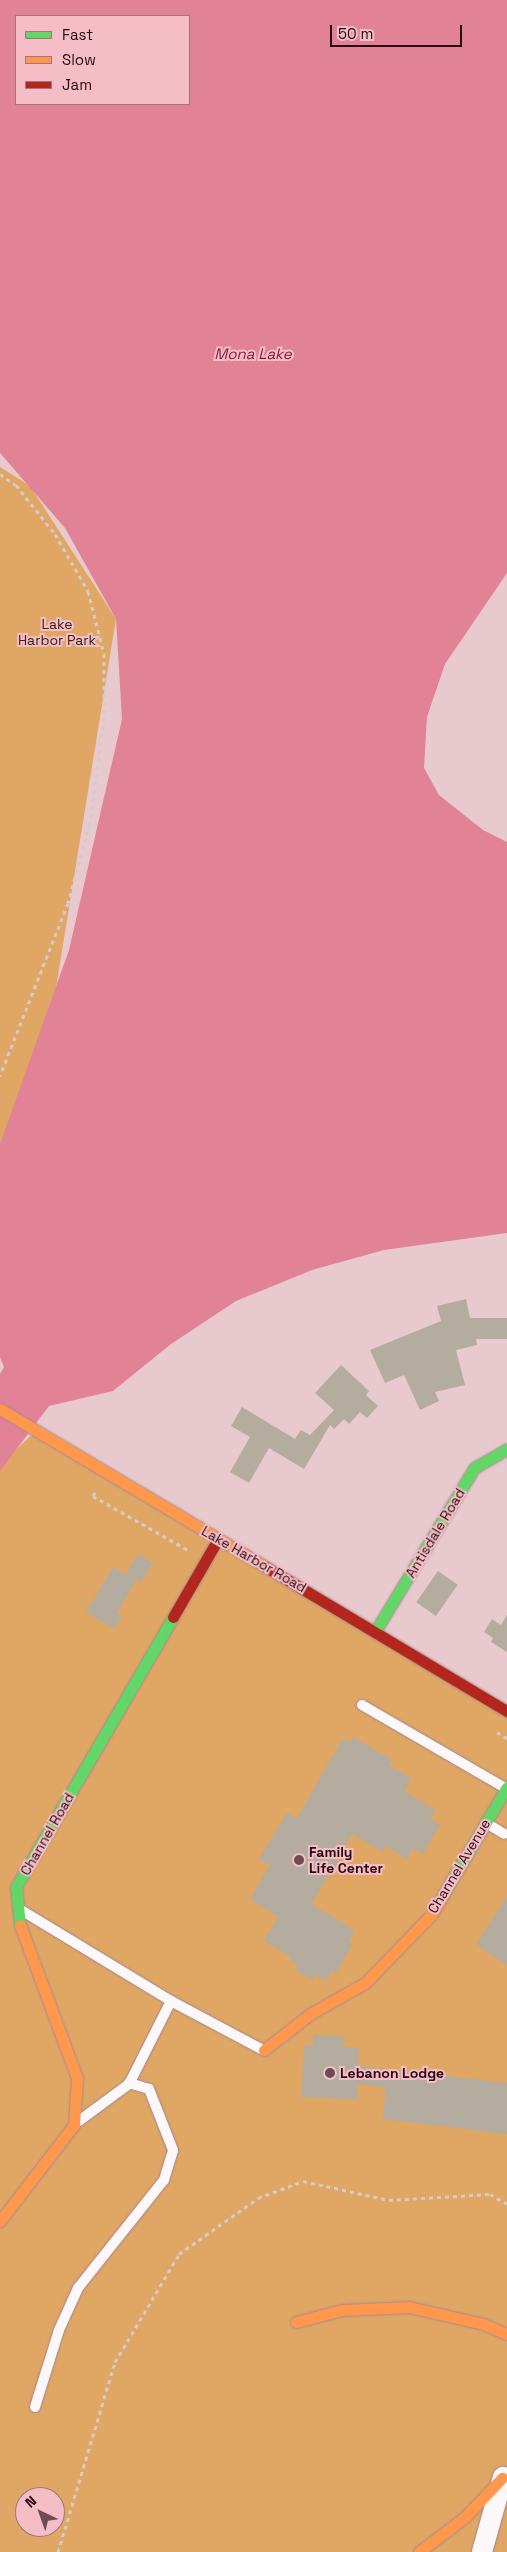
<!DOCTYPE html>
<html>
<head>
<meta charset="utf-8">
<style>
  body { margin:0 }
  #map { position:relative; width:507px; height:2552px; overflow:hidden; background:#e8cace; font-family:"Space Grotesk",sans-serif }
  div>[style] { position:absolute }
  .green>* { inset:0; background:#e0a664 }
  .water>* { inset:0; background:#e28297 }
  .building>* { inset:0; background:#b3ac9f; transform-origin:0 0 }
  .path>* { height:3px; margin-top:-1.5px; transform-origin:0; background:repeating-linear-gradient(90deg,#d4cbcc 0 4px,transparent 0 8px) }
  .roads { filter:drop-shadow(0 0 1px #a68a8f) drop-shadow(0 0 1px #a68a8f) }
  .lane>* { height:10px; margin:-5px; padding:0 5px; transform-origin:5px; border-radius:5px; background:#fcf7f8 }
  .street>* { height:20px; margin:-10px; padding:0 10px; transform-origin:10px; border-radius:10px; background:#fcf7f8 }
  .fast>* { height:11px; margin:-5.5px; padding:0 5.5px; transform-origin:5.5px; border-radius:5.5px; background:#63d668 }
  .slow>* { height:11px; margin:-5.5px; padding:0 5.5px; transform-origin:5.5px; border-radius:5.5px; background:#ff974d }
  .jam>* { height:11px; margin:-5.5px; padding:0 5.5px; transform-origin:5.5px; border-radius:5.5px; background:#b3261e }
  .dots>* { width:14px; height:14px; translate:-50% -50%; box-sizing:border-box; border:2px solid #f5bdc6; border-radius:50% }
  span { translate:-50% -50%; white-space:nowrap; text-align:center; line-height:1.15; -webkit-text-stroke:4px #f5bdc6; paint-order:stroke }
  .park-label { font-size:14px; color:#352514 }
  .street-label { font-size:14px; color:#290911 }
  .poi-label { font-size:14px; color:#290911; font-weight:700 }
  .left { translate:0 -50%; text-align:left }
  .water-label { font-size:15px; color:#8a173d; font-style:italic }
  .legend { position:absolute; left:15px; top:15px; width:175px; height:90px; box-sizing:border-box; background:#f5bdc6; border:1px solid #a3757e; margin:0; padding:6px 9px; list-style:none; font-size:15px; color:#290911 }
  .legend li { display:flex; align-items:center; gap:10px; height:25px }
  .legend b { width:25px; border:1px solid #a3757e }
  .north { position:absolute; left:15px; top:2487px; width:50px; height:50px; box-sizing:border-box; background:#f5bdc6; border:1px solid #a3757e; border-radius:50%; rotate:318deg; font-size:14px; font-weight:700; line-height:20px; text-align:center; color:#290911 }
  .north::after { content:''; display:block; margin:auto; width:18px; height:22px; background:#6c4d53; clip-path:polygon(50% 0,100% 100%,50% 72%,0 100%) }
  .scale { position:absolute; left:330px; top:25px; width:132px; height:22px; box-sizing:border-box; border:2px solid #290911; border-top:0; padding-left:6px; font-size:15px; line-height:18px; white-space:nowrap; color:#290911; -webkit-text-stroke:4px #f5bdc6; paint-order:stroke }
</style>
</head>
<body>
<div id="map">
  <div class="green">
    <i style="clip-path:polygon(0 467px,30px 486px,116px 619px,55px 994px,0 1153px)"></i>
    <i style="clip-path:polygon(evenodd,37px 1430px,507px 1712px,507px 2552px,0 2552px,0 1471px,8px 1457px,37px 1430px,25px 2497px,55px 2497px,55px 2527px,25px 2527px,25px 2497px)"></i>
  </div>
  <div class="water">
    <i style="clip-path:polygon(evenodd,0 0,507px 0,507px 573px,445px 664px,427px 717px,424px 768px,439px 795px,483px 830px,507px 842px,507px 1233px,384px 1250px,312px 1270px,236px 1301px,171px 1344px,113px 1391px,49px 1406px,0 1471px,0 1374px,4px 1367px,0 1357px,0 1144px,69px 950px,122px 719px,116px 619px,65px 528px,0 453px,0 0,16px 16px,189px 16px,189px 104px,16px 104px,16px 16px)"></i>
  </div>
  <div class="building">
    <i style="clip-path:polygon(466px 1299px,470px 1318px,507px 1318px,507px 1339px,476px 1339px,477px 1345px,456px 1350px,465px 1385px,435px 1392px,439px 1401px,420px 1410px,404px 1375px,385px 1383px,370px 1350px,441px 1321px,437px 1306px)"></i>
    <i style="clip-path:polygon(341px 1365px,369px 1391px,366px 1395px,378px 1406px,367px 1418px,360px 1412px,349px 1424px,344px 1419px,334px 1429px,330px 1425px,304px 1469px,269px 1448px,249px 1483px,230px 1472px,250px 1437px,231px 1426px,242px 1407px,295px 1439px,301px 1430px,310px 1435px,334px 1410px,315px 1393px)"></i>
    <i style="left:138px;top:1554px;width:17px;height:23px;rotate:31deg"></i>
    <i style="clip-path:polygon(113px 1567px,136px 1580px,117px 1613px,122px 1616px,114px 1629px,86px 1612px)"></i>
    <i style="left:438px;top:1571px;width:24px;height:38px;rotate:35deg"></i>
    <i style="clip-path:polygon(507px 1615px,507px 1652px,491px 1642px,493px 1638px,484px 1632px,492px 1619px,501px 1625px)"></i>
    <i style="clip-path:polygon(353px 1737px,392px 1760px,389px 1765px,411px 1778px,404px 1791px,436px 1810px,430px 1819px,440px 1825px,423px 1854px,413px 1848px,407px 1859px,385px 1846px,383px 1852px,352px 1834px,336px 1861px,343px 1871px,330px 1872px,311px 1904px,347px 1925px,354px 1932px,349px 1941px,353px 1943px,335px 1974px,331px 1971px,326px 1981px,315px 1975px,312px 1980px,295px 1970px,298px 1965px,290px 1960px,291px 1957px,264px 1941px,278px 1916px,250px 1899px,270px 1865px,259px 1859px,287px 1812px,297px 1818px,343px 1738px,350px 1742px)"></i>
    <i style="clip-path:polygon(507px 1896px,507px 1965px,476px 1945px)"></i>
    <i style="clip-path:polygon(313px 2035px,344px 2036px,343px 2047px,359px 2048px,358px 2066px,507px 2083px,507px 2134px,383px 2119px,386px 2087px,357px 2084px,357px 2100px,301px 2097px,304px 2045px,313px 2045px)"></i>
  </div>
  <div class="path">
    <i style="left:0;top:474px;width:19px;rotate:35deg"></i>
    <i style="left:16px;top:485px;width:63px;rotate:51.5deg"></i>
    <i style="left:55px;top:534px;width:66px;rotate:59.9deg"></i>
    <i style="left:88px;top:591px;width:65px;rotate:75.7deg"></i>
    <i style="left:104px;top:654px;width:64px;rotate:90deg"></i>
    <i style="left:104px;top:718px;width:106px;rotate:97.6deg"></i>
    <i style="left:90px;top:823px;width:83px;rotate:105.4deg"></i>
    <i style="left:68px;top:903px;width:186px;rotate:111.5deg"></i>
    <i style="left:95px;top:1492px;width:4px;rotate:117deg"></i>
    <i style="left:93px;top:1496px;width:109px;rotate:29.6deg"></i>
    <i style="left:497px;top:1732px;width:12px;rotate:31deg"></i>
    <i style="left:58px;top:2552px;width:198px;rotate:-73.3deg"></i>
    <i style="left:115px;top:2362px;width:126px;rotate:-59.3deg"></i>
    <i style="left:179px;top:2254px;width:97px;rotate:-35.3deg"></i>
    <i style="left:258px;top:2198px;width:48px;rotate:-20.7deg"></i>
    <i style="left:303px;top:2181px;width:88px;rotate:12.5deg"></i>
    <i style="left:389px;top:2200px;width:101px;rotate:-3.4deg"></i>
    <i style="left:490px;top:2194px;width:20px;rotate:30deg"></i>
  </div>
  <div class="roads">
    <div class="lane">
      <i style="left:362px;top:1705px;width:165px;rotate:30.1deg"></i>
      <i style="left:486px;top:1823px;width:21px;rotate:31deg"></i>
      <i style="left:21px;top:1910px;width:175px;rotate:31.2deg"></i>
      <i style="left:171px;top:2001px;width:93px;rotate:116.8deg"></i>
      <i style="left:129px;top:2084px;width:62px;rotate:143.5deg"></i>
      <i style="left:171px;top:2001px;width:104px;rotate:28deg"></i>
      <i style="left:35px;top:2407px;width:81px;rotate:-72.7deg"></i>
      <i style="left:59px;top:2330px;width:46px;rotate:-65.7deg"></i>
      <i style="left:78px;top:2288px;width:138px;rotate:-51.5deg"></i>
      <i style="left:164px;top:2180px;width:31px;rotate:-73deg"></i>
      <i style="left:173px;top:2150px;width:66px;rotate:-111.5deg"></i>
      <i style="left:149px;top:2089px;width:21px;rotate:-163deg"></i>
    </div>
    <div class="street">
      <i style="left:482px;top:2552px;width:78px;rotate:-74.4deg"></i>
    </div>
    <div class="fast">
      <i style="left:376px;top:1630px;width:189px;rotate:-58.8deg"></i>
      <i style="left:474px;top:1468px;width:38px;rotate:-30deg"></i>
      <i style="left:444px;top:1893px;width:123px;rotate:-59.3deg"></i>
      <i style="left:20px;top:1925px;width:38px;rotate:-96deg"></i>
      <i style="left:16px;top:1887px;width:312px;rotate:-59.8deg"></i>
    </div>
    <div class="slow">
      <i style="left:0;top:1409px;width:309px;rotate:30.7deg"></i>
      <i style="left:264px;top:2050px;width:58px;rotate:-38deg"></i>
      <i style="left:310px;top:2014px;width:63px;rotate:-29.4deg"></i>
      <i style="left:365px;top:1983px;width:96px;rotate:-45.8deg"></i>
      <i style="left:432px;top:1914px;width:24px;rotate:-60deg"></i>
      <i style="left:0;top:2221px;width:121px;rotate:-52.4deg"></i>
      <i style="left:74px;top:2125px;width:47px;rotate:-86.3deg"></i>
      <i style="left:77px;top:2078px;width:163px;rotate:-110.4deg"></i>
      <i style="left:296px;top:2322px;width:48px;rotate:-14.6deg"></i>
      <i style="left:342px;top:2310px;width:67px;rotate:-2.6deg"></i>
      <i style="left:409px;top:2307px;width:76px;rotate:12.9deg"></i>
      <i style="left:483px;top:2324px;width:26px;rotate:23deg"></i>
      <i style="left:419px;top:2552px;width:58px;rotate:-37.3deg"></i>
      <i style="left:465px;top:2517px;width:54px;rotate:-46.5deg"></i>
    </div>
    <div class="jam">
      <i style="left:266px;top:1567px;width:281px;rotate:30.9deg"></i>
      <i style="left:173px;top:1617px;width:90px;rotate:-60deg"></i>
    </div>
  </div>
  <div class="dots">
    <i style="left:299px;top:1860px;background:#6c4d53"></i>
    <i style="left:330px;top:2073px;background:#6c4d53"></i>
  </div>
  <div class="park-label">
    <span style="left:57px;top:632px">Lake<br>Harbor Park</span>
  </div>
  <div class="street-label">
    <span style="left:435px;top:1533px;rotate:-59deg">Antisdale Road</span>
    <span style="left:254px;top:1559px;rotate:30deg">Lake Harbor Road</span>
    <span style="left:47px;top:1834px;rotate:-60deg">Channel Road</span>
    <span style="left:459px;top:1866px;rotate:-59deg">Channel Avenue</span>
  </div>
  <div class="poi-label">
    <span class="left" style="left:309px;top:1860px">Family<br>Life Center</span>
    <span class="left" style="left:340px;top:2073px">Lebanon Lodge</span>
  </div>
  <div class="water-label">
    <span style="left:253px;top:354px">Mona Lake</span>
  </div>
  <ul class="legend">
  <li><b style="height:6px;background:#63d668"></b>Fast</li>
  <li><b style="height:6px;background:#ff974d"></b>Slow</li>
  <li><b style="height:6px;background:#b3261e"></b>Jam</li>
  </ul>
  <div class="north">N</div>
  <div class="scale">50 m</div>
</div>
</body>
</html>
